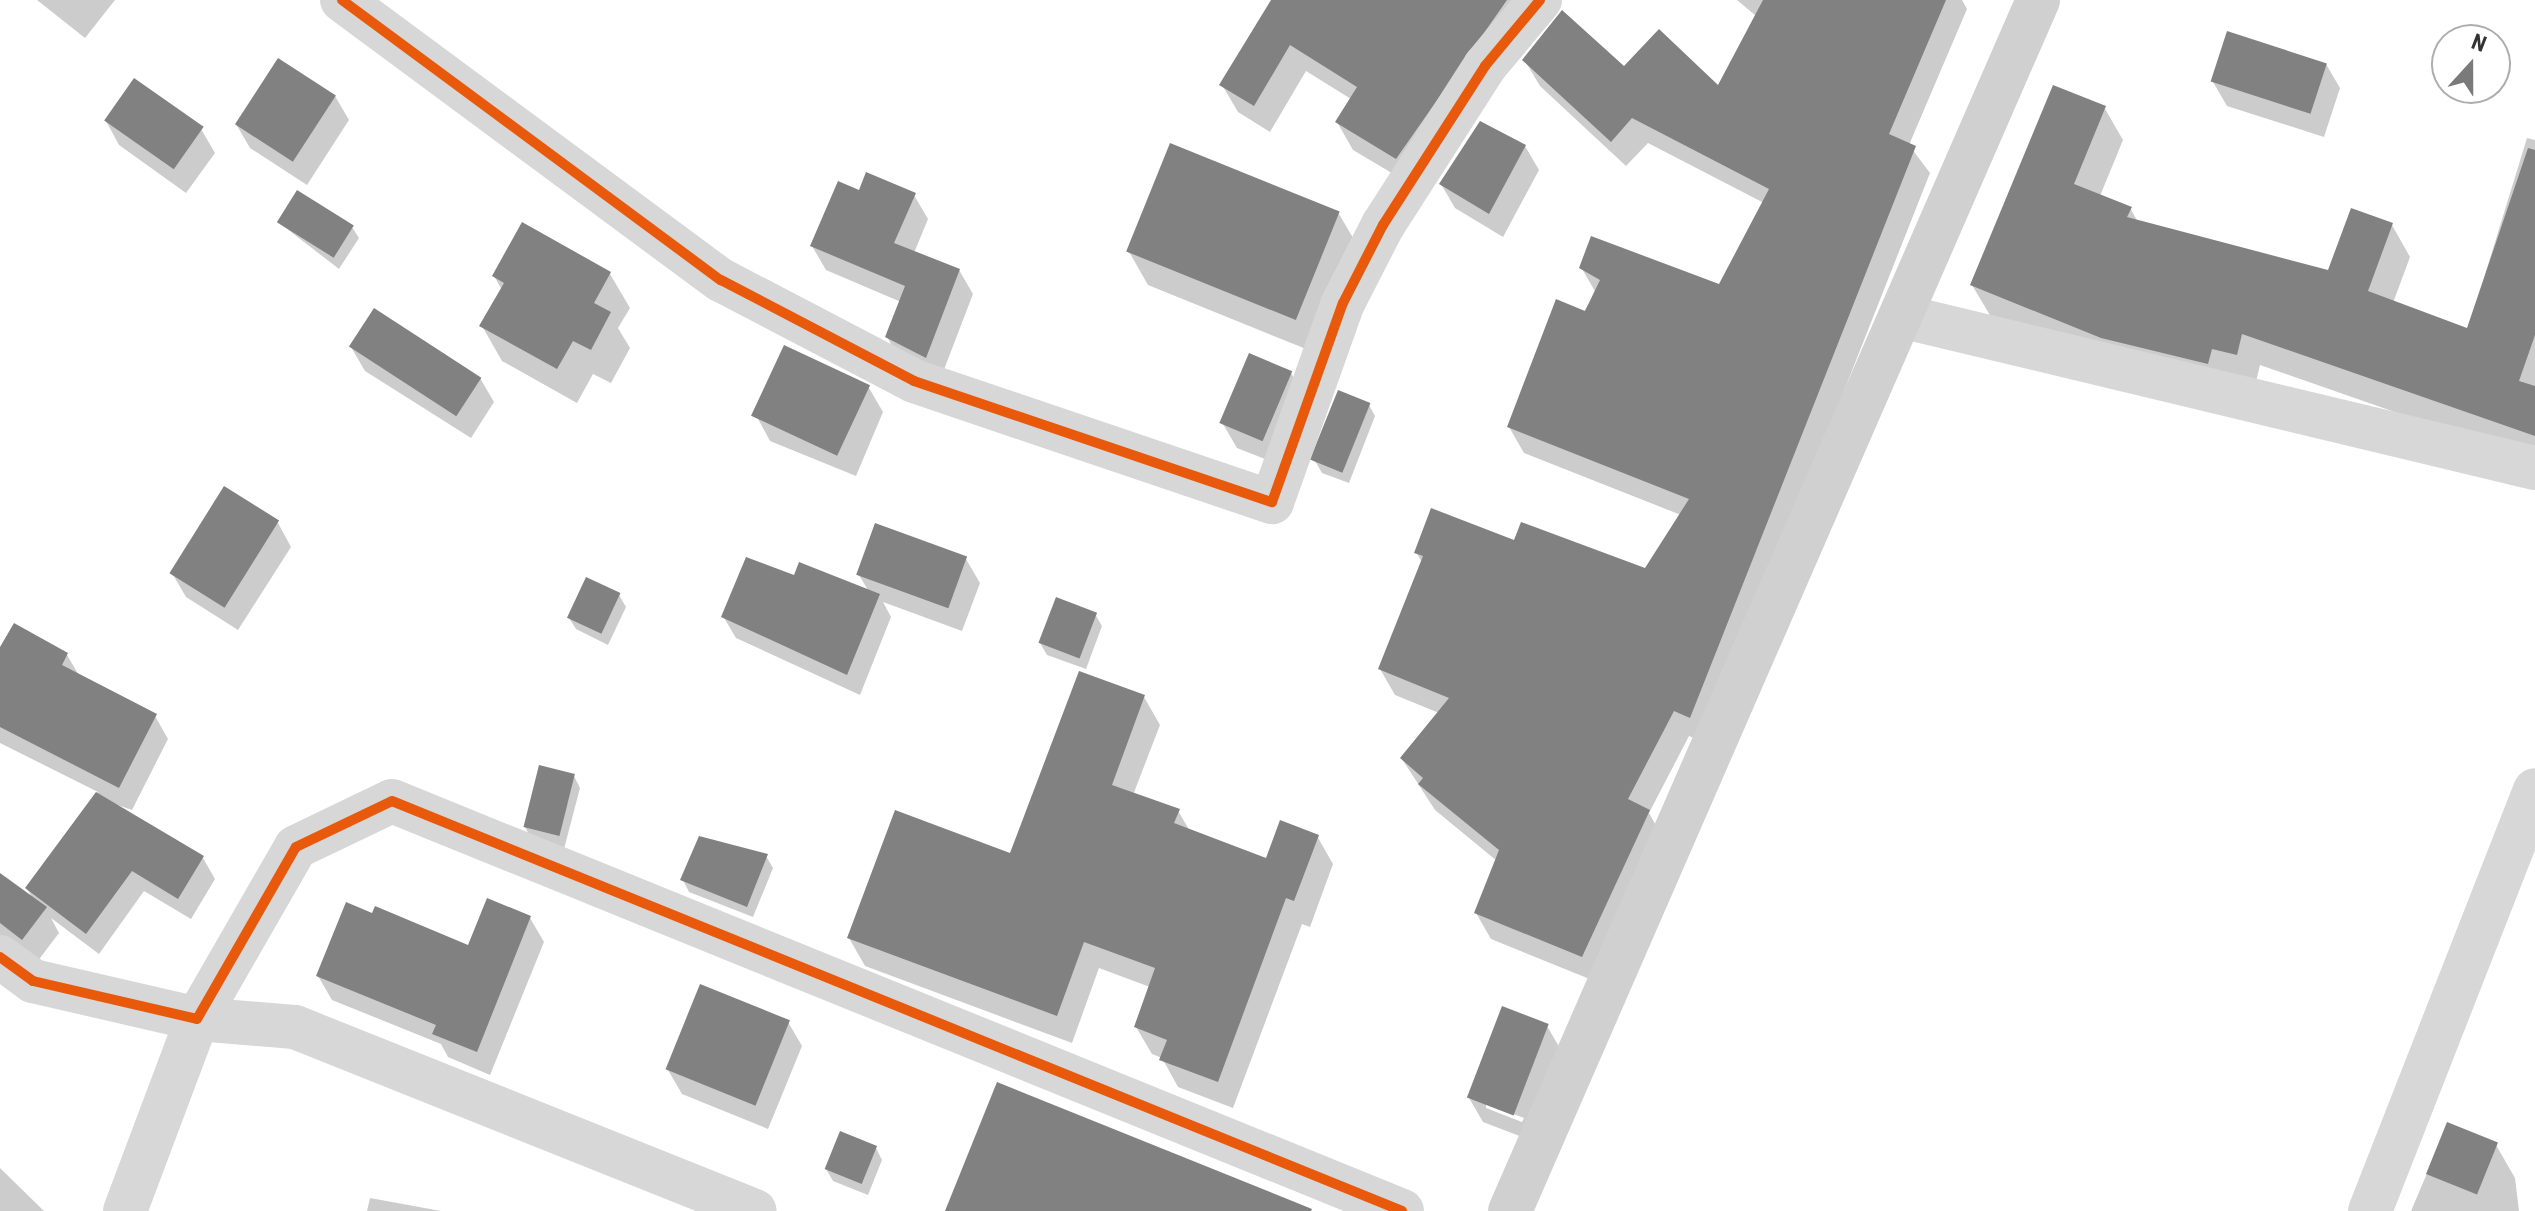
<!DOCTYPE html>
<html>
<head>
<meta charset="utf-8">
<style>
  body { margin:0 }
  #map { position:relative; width:2535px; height:1211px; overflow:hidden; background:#fff; font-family:"Roboto Condensed",sans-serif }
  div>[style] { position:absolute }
  .shadow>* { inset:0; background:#0003 }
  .building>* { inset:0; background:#818181; transform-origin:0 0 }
  .street>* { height:44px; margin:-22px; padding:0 22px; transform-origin:22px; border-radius:22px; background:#d7d7d7 }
  .secondary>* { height:44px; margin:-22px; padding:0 22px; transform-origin:22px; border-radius:22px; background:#d0d0d0 }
  .cycleway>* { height:10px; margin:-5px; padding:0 5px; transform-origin:5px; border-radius:5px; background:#e8590c }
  span { translate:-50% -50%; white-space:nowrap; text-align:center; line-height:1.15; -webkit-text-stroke:8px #fff; paint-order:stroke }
  .north { position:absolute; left:2431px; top:24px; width:80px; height:80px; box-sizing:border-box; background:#fff; border:2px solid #adadad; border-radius:50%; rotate:21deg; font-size:22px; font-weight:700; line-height:32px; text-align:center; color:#333 }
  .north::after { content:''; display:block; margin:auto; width:28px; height:36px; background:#7a7a7a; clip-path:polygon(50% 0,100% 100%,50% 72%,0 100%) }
</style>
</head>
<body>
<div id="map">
  <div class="shadow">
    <i style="clip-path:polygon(37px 0,115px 0,85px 38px)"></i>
    <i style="clip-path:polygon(1273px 0,1538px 0,1412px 185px,1353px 150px,1337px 122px,1351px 99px,1306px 71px,1270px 132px,1238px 112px,1222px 85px)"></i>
    <i style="clip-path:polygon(1737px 0,1962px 0,1967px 9px,1909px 145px,1930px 173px,1705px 743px,1689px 736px,1649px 813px,1663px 838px,1597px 982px,1491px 939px,1476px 913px,1497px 861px,1435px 810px,1402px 759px,1439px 713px,1395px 695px,1380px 669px,1423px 564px,1416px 552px,1515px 543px,1646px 571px,1681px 515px,1524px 453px,1509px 427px,1596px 293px,1581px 267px,1720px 287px,1764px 203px,1648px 143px,1626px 166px,1540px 86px,1525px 61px,1624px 69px,1719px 88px,1756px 16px)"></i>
    <i style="clip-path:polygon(2326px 64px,2340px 88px,2324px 137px,2227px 106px,2213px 82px)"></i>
    <i style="clip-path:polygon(335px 96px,349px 120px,307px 185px,250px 148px,236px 124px)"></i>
    <i style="clip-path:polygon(2104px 107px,2123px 140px,2100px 196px,2130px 208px,2138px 222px,2330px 272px,2392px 225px,2410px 257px,2393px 303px,2468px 330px,2527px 138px,2535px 140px,2535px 461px,2260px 365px,2255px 386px,1991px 317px,1972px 285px)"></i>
    <i style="clip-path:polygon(106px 121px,201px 129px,215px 153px,186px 193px,119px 145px)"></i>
    <i style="clip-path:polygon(1525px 146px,1539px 170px,1503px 237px,1455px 208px,1441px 184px)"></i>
    <i style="clip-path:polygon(860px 193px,914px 195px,928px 219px,914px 253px,959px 270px,973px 294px,940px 380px,901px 361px,887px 337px,901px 302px,826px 270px,812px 246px)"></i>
    <i style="clip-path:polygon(1339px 214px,1359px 248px,1316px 353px,1148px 285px,1128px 250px)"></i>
    <i style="clip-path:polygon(278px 222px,352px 227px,359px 238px,339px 269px)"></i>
    <i style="clip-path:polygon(610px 274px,630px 308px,618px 328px,630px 348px,611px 383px,593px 374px,577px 403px,502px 361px,482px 326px,502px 290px,494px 276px)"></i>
    <i style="clip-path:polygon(351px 347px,480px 378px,494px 402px,471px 438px,365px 371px)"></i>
    <i style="clip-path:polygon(1291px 373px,1305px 397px,1280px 465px,1237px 448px,1223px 424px)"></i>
    <i style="clip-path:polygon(869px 388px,883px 412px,856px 476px,770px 441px,757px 417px)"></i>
    <i style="clip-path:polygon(1369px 405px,1375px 416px,1349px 483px,1322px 473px,1315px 461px)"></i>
    <i style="clip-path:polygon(278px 523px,291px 547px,238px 630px,186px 597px,172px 573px)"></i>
    <i style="clip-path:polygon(966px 559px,980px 583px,962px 631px,883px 602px,891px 617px,860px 695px,736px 638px,723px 616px,795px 578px,869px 592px,859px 575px)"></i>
    <i style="clip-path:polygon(619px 595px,626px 607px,608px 645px,576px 629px,569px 618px)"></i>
    <i style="clip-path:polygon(1095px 614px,1102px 626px,1086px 669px,1047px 655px,1040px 643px)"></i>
    <i style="clip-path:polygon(0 651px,67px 655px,80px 677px,155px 716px,168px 739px,132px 810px,109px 802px,203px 858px,215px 879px,191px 919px,144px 891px,99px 954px,51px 918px,59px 933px,37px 962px,0 935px,0 875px,34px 900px,27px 889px,98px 792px,0 743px)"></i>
    <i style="clip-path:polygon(1144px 697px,1160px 725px,1133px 795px,1178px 811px,1190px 831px,1267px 860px,1317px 836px,1333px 864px,1310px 927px,1302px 924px,1233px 1108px,1178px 1087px,1162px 1058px,1152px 1054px,1136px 1027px,1150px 987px,1099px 968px,1072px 1043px,865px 966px,849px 938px,1011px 855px)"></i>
    <i style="clip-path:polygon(574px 776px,580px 788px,564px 849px,531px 838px,525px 827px)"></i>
    <i style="clip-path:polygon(766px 856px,773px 868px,753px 917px,689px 892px,683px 880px)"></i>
    <i style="clip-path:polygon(530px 918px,544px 942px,490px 1075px,448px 1057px,441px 1044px,332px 1000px,318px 976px,469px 948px)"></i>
    <i style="clip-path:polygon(788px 1022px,802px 1046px,768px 1129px,682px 1094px,668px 1070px)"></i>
    <i style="clip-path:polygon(evenodd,1547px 1026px,1561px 1050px,1527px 1139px,1483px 1122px,1469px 1098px,1547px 1026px,1486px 1104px,1524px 1118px,1522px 1122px,1486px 1108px,1486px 1104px)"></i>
    <i style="clip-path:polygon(2448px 1124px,2496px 1145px,2515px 1178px,2519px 1211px,2411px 1211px)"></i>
    <i style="clip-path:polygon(876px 1148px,882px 1160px,868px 1195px,833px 1181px,826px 1169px)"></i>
    <i style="clip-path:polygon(0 1168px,44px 1211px,0 1211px)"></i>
    <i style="clip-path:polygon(370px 1198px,441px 1211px,367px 1211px)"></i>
  </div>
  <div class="building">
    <i style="clip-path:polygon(1271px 0,1507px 0,1396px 159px,1335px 122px,1357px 87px,1290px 45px,1254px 106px,1219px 85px)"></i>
    <i style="clip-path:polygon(1763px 0,1946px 0,1889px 134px,1916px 146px,1690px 718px,1674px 711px,1628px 799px,1650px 810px,1582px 957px,1474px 913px,1499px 850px,1418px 784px,1423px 778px,1400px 758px,1449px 698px,1378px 669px,1423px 556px,1414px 553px,1431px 508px,1514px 540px,1521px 522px,1645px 568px,1689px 499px,1507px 427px,1556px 299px,1585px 311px,1600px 280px,1579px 268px,1591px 236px,1719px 284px,1769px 189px,1632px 118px,1611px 142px,1522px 60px,1562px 10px,1624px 66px,1659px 29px,1718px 85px)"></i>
    <i style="left:2227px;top:31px;width:105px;height:53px;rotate:18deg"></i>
    <i style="left:278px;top:58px;width:69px;height:79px;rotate:33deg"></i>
    <i style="left:134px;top:78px;width:85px;height:52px;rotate:35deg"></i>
    <i style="clip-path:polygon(2053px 85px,2106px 106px,2074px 184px,2132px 207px,2127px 217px,2328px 270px,2351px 208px,2393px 223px,2368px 291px,2467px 328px,2528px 148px,2535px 150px,2535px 335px,2519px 381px,2535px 386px,2535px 436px,2242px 334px,2237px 355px,2212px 349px,2208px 364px,2101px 338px,1970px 285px)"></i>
    <i style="clip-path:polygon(1480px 121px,1526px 145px,1489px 214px,1439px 184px)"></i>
    <i style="left:1170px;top:143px;width:183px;height:117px;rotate:22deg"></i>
    <i style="clip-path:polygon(866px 172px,916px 193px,894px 243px,960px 269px,926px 358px,885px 337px,905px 286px,810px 246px,838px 181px,859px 190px)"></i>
    <i style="left:297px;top:190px;width:67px;height:38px;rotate:32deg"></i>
    <i style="clip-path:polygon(522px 222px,611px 272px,594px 303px,611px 312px,591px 350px,573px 341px,557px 369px,479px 326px,504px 283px,492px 276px)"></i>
    <i style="left:374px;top:308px;width:128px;height:46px;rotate:33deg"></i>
    <i style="left:784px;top:345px;width:95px;height:78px;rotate:25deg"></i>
    <i style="left:1249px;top:353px;width:47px;height:76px;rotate:23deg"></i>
    <i style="left:1338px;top:390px;width:35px;height:75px;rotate:22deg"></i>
    <i style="left:224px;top:486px;width:65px;height:103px;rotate:32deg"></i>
    <i style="left:875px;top:523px;width:98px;height:55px;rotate:20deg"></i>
    <i style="clip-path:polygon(746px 557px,794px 575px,799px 562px,880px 594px,847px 675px,721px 617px)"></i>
    <i style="left:586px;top:577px;width:38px;height:45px;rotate:25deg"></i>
    <i style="left:1056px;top:597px;width:44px;height:49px;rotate:21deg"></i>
    <i style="clip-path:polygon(14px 623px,68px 653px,62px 665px,157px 714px,119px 788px,0 727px,0 647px)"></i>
    <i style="clip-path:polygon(1079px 671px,1145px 695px,1112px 785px,1180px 809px,1174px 823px,1266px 858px,1280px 820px,1319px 835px,1294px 901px,1286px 898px,1218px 1082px,1159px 1060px,1167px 1040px,1134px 1027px,1155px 968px,1084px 942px,1057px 1016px,847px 938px,895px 810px,1010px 853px)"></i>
    <i style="left:539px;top:765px;width:37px;height:64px;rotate:14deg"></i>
    <i style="clip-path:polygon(96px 792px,204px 856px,178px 899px,132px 871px,86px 934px,25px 888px)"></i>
    <i style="clip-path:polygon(699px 836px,768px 854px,747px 907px,680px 880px)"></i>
    <i style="clip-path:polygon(0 873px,47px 907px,22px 940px,0 923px)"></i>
    <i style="clip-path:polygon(487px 898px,531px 916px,477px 1052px,432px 1034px,436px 1025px,316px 976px,346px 902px,372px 913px,375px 906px,468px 945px)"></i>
    <i style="left:700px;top:984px;width:97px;height:92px;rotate:22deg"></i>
    <i style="left:1502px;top:1006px;width:50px;height:98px;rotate:21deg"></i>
    <i style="clip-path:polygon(997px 1082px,1312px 1209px,1311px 1211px,945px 1211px)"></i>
    <i style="left:2447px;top:1122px;width:55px;height:56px;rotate:22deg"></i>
    <i style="left:840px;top:1131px;width:40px;height:41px;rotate:22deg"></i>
  </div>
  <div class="street">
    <i style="left:342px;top:0;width:471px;rotate:36.5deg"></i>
    <i style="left:721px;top:280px;width:218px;rotate:27.6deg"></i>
    <i style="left:914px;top:381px;width:378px;rotate:18.7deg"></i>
    <i style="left:1272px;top:502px;width:211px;rotate:-70.4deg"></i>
    <i style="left:1343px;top:303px;width:88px;rotate:-62.9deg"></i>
    <i style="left:1383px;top:225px;width:189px;rotate:-57.3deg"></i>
    <i style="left:1485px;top:66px;width:86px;rotate:-50.2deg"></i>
    <i style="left:1901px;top:316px;width:652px;rotate:13.48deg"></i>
    <i style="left:0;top:957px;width:41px;rotate:36deg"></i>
    <i style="left:33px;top:981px;width:168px;rotate:13deg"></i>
    <i style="left:197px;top:1019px;width:198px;rotate:-60.1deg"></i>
    <i style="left:296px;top:847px;width:106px;rotate:-25.6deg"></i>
    <i style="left:392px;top:801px;width:1090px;rotate:22.09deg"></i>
    <i style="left:125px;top:1211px;width:205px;rotate:-69.4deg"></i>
    <i style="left:197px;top:1019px;width:98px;rotate:4.7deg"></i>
    <i style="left:295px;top:1027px;width:495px;rotate:21.8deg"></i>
    <i style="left:2370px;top:1211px;width:452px;rotate:-68.6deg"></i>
  </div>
  <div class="secondary">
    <i style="left:1510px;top:1211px;width:1321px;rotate:-66.44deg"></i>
  </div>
  <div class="cycleway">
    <i style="left:342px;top:0;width:471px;rotate:36.5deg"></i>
    <i style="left:721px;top:280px;width:218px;rotate:27.6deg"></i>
    <i style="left:914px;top:381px;width:378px;rotate:18.7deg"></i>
    <i style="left:1272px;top:502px;width:211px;rotate:-70.4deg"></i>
    <i style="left:1343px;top:303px;width:88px;rotate:-62.9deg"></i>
    <i style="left:1383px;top:225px;width:189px;rotate:-57.3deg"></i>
    <i style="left:1485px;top:66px;width:86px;rotate:-50.2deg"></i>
    <i style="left:0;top:957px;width:41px;rotate:36deg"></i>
    <i style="left:33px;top:981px;width:168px;rotate:13deg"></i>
    <i style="left:197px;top:1019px;width:198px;rotate:-60.1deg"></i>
    <i style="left:296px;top:847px;width:106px;rotate:-25.6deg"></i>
    <i style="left:392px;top:801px;width:1090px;rotate:22.09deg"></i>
  </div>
  <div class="north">N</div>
</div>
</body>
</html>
